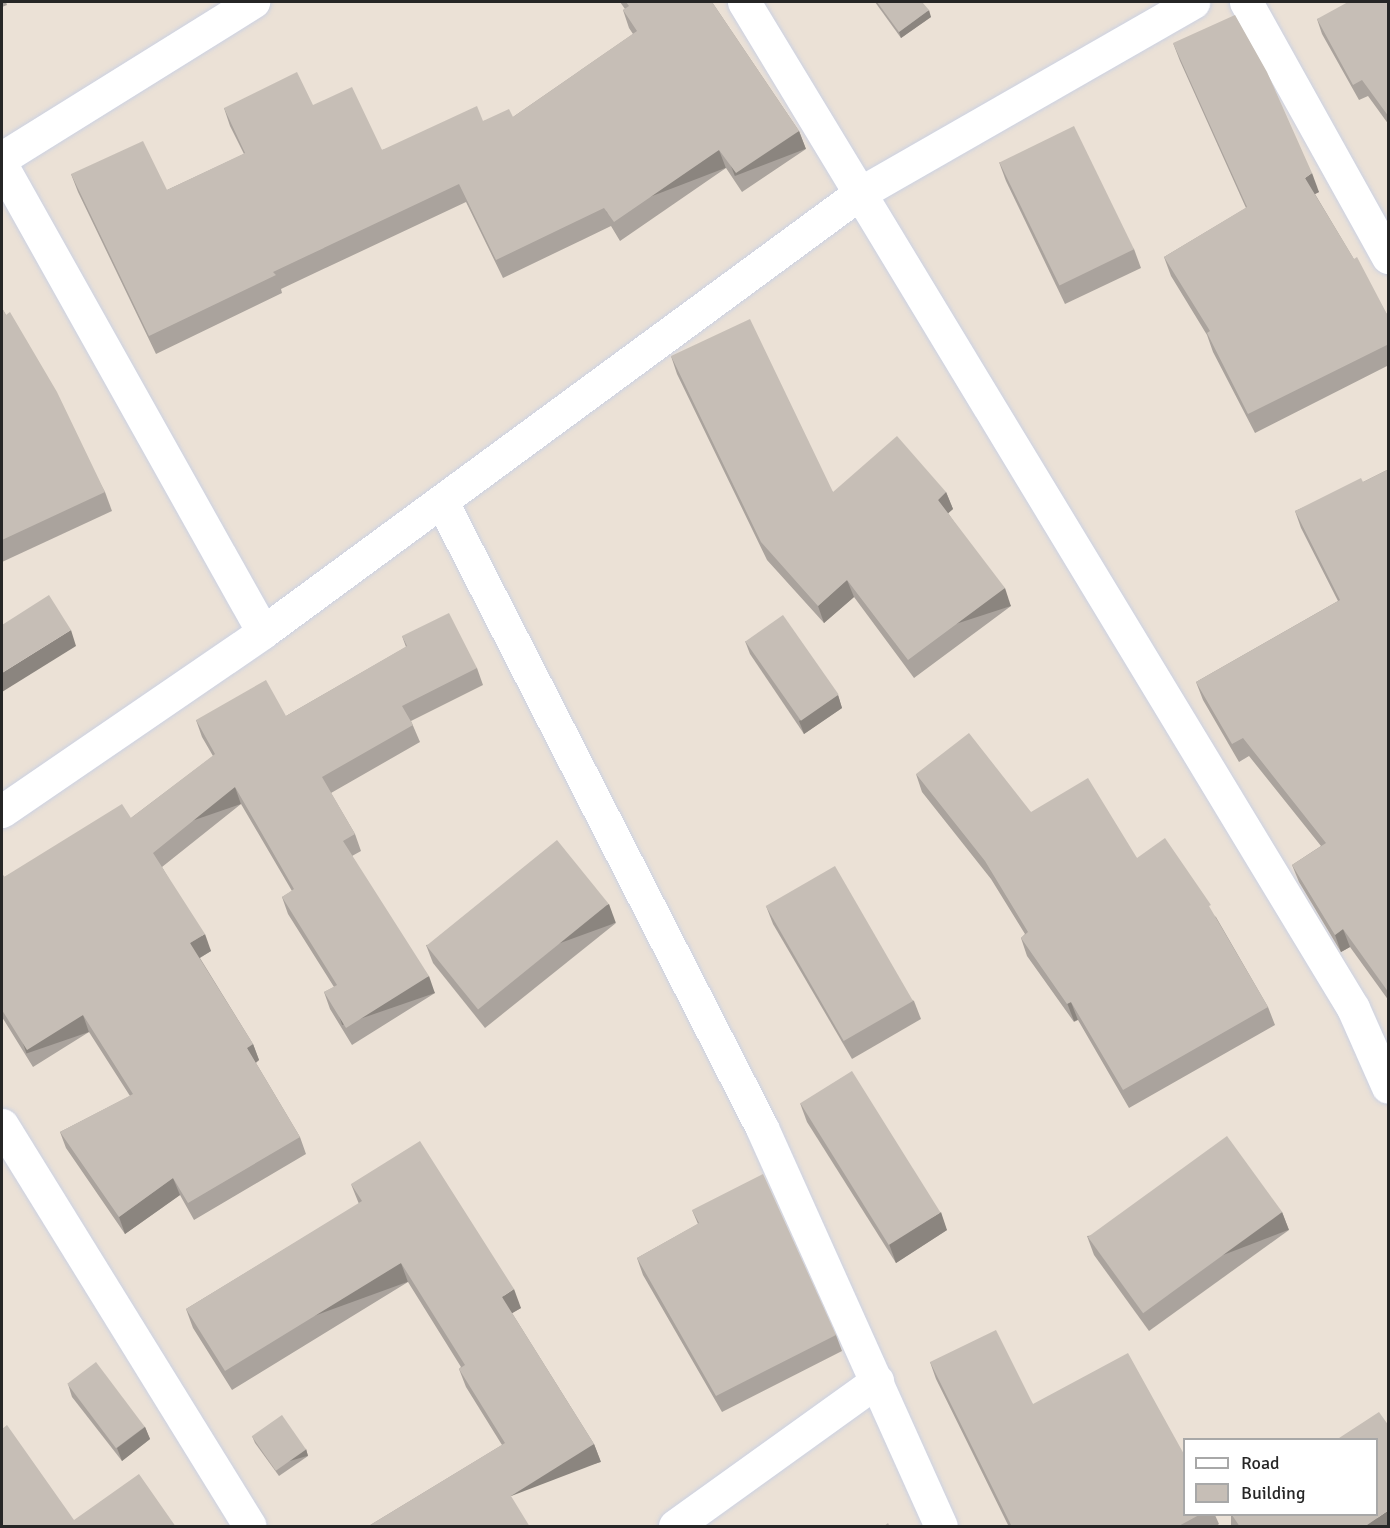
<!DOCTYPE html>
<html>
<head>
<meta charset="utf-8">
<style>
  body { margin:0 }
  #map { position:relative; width:1390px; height:1528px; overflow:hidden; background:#ebe1d6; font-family:Signika,sans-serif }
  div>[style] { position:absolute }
  .roads { filter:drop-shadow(0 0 2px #cbd1e2) drop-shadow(0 0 2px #cbd1e2) }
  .minor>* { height:33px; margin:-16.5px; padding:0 16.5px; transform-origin:16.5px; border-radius:16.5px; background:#fff }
  .wall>* { inset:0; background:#aaa39d; transform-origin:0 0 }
  .shaded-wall>* { inset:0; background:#8b857f; transform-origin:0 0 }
  .building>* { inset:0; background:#c6beb6; transform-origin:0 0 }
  span { translate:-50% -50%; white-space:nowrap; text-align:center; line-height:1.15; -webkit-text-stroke:5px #fff; paint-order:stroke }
  .frame { position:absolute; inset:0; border:3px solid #262626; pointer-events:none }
  .legend { position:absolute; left:1183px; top:1438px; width:195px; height:78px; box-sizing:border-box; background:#fff; border:2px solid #a8a8a8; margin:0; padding:8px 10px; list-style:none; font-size:18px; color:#262626 }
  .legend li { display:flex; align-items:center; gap:12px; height:30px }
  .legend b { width:30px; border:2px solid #a8a8a8 }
</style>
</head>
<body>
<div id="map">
  <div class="roads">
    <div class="minor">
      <i style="left:744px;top:2px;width:1176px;rotate:58.81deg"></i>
      <i style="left:1353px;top:1008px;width:86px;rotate:66.1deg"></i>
      <i style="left:1246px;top:2px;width:292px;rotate:60.9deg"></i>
      <i style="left:2px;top:158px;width:296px;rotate:-31.9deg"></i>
      <i style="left:2px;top:166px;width:534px;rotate:60.75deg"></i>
      <i style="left:442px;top:502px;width:703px;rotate:62.92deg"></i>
      <i style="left:762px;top:1128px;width:436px;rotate:65.8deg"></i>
      <i style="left:2px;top:811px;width:316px;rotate:-34.4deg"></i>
      <i style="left:263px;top:632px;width:741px;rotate:-36.33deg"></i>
      <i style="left:860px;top:193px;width:384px;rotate:-29.8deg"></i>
      <i style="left:2px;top:1125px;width:471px;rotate:58.3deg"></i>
      <i style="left:675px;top:1526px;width:249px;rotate:-35.7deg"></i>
    </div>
  </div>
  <div class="wall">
    <i style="clip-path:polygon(2px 2px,6px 2px,7px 5px,2px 7px)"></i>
    <i style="clip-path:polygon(620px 2px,712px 2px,799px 131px,806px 149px,742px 192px,726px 168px,620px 241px,611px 226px,503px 278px,466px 202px,281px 289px,282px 293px,156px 354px,78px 192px,71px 174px,167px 190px,244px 154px,230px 126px,224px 108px,313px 105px,382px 150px,483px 121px,513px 117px,633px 34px,629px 28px,623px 10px,625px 9px)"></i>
    <i style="clip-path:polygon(875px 2px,922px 2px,931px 17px,901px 38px)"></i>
    <i style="clip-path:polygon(1389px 2px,1389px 125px,1368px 96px,1359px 100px,1322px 34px,1317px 19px)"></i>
    <i style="clip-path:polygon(1173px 43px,1319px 192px,1315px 194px,1389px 318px,1389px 365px,1255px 433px,1213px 352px,1207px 335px,1171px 276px,1164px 257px,1246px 208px,1180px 61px)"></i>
    <i style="clip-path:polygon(999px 162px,1134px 249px,1141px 268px,1065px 304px,1006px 181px)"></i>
    <i style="clip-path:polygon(2px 308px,105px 492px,112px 511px,2px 562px)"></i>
    <i style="clip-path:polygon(671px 356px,833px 492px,946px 492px,953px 509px,948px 513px,1011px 606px,914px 678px,854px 597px,824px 623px,767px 560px,677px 374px)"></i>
    <i style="clip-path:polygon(1389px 469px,1389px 1001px,1350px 947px,1341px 952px,1299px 882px,1292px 865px,1321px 846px,1249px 756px,1239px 762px,1203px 700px,1196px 682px,1338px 601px,1301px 528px,1295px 511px,1363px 482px)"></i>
    <i style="clip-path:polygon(402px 636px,477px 668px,483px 685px,411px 721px,420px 742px,331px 793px,355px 834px,361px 851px,352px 856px,435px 993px,352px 1045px,330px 1009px,324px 992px,334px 987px,288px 914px,282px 897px,292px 891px,241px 804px,162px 867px,211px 951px,200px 958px,253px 1044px,259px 1060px,256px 1063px,300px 1137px,306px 1154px,194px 1220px,180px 1195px,125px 1234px,66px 1148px,60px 1132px,130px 1096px,89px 1032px,33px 1067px,2px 1017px,2px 873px,4px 877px,131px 818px,213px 756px,202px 737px,196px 720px,286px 716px,406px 647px)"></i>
    <i style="clip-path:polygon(745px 641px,838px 695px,842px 708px,804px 734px,750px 654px)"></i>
    <i style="clip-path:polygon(916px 774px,1031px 812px,1137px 858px,1216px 917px,1268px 1007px,1275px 1025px,1129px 1108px,1078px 1020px,1074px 1022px,1027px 956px,1021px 938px,1025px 934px,991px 879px,922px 792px)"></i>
    <i style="clip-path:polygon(766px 906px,914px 1001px,921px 1019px,852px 1059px,773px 924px)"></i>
    <i style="clip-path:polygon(616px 923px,485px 1028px,433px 963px,426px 945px)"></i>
    <i style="clip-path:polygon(800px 1103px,947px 1230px,896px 1263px,807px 1122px)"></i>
    <i style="clip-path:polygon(351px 1184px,521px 1308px,512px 1313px,594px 1444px,601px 1462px,367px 1527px,502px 1445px,466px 1387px,459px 1369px,461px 1367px,408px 1282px,232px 1390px,193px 1328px,186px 1309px,359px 1204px)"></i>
    <i style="clip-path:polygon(692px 1210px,836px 1335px,842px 1351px,722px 1412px,643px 1275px,637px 1258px,698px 1224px)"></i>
    <i style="clip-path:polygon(1282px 1212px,1289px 1230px,1149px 1331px,1094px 1255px,1087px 1236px)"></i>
    <i style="clip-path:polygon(930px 1362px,1033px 1404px,1185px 1515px,1215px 1515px,1219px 1524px,1215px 1527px,1009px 1527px,936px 1379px)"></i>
    <i style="clip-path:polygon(68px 1384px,145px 1427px,150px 1439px,122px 1461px,72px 1397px)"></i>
    <i style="clip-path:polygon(252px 1436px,306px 1449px,308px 1456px,279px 1476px,255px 1443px)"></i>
    <i style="left:1231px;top:1515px;width:146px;height:13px"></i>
  </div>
  <div class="shaded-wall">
    <i style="clip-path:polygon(929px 10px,931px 17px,901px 38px,899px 32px)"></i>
    <i style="left:799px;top:131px;width:19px;height:76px;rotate:69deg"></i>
    <i style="left:719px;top:150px;width:19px;height:127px;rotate:69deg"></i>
    <i style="clip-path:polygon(1312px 173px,1319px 192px,1311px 196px,1305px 178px)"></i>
    <i style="clip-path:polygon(946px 492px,953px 509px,944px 517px,938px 500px)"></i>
    <i style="clip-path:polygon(847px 580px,854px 597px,824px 623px,818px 606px)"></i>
    <i style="left:1005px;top:588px;width:19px;height:121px;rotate:72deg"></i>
    <i style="clip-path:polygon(71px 630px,76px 646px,2px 692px,2px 673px)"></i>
    <i style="clip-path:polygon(838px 695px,842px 708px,804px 734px,799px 721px)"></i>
    <i style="left:235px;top:787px;width:18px;height:105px;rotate:71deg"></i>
    <i style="left:609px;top:904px;width:20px;height:168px;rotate:70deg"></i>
    <i style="clip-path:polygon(1343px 929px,1350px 947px,1341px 952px,1335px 935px)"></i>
    <i style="clip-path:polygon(205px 934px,211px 951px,196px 960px,190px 943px)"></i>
    <i style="left:429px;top:976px;width:18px;height:98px;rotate:71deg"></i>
    <i style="left:1071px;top:1002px;width:19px;height:4px;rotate:69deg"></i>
    <i style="left:83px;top:1015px;width:18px;height:66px;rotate:71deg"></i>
    <i style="clip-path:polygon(253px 1044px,259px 1060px,253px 1064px,247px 1048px)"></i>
    <i style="clip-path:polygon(173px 1178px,180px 1195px,125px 1234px,119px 1217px)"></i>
    <i style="clip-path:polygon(941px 1212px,947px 1230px,896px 1263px,889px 1244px)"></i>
    <i style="left:1282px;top:1212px;width:19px;height:172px;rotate:69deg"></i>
    <i style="left:401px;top:1263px;width:20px;height:206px;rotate:70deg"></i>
    <i style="clip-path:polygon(514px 1289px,521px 1308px,509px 1315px,502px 1297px)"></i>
    <i style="clip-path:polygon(145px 1427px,150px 1439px,122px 1461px,117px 1448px)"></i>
    <i style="left:594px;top:1444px;width:19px;height:98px;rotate:69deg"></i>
    <i style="left:306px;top:1449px;width:7px;height:37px;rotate:74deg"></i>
    <i style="clip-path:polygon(1389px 1510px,1389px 1527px,1364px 1527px)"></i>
  </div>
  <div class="building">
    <i style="clip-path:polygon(626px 2px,712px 2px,799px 131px,736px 173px,719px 150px,614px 222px,604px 208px,496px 260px,459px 184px,273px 272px,276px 275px,149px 336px,71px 174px,143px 141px,167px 190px,245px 153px,224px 108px,297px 72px,313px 105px,352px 87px,382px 150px,477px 106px,483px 121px,509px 109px,513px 117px,637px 31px,623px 10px,629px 6px)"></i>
    <i style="clip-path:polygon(877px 2px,922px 2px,929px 10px,899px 32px)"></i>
    <i style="clip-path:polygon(1348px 2px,1389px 2px,1389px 117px,1362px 80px,1353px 85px,1317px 19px)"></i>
    <i style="clip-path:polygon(1235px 15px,1267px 72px,1312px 173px,1305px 178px,1354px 259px,1357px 257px,1389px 318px,1389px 344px,1248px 414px,1207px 333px,1210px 331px,1164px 257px,1247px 207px,1173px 43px)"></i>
    <i style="left:1074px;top:126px;width:137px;height:83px;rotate:64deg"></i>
    <i style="clip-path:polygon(2px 308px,6px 315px,10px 312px,57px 392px,105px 492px,2px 540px)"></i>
    <i style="clip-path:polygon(750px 319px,833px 492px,897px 436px,946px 492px,938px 500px,1005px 588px,908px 660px,847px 580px,818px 606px,761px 542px,671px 356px)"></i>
    <i style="clip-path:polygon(1389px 469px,1389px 993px,1343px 929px,1335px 935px,1292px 865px,1326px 843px,1243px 738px,1232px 744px,1196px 682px,1340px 600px,1295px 511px,1361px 478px,1363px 482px)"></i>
    <i style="clip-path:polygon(49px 595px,71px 630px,2px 673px,2px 625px)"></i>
    <i style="clip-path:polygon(449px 613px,477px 668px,402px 706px,413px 725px,322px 777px,355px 834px,343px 841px,429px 976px,346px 1028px,324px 992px,337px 985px,282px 897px,294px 889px,235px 787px,153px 853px,205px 934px,190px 943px,253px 1044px,247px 1048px,300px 1137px,188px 1203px,173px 1178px,119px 1217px,60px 1132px,133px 1094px,83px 1015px,27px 1050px,2px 1010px,2px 873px,4px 877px,122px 804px,131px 818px,215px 754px,196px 720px,266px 680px,286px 716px,407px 646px,402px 636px)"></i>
    <i style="left:783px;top:615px;width:97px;height:46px;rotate:55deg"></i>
    <i style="clip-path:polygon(969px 733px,1031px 812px,1088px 778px,1137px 858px,1165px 838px,1211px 905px,1209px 906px,1268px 1007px,1123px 1090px,1071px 1002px,1067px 1004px,1021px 938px,1028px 932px,985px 861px,916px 774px)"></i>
    <i style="left:557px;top:840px;width:82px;height:168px;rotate:51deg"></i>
    <i style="left:835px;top:866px;width:156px;height:80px;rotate:60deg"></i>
    <i style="left:852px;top:1071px;width:167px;height:61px;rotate:58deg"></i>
    <i style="left:1227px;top:1136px;width:94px;height:172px;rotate:54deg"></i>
    <i style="clip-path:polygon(420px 1141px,514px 1289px,502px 1297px,594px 1444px,511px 1496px,530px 1527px,367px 1527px,505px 1443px,459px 1369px,465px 1365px,401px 1263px,225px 1371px,186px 1309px,362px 1201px,351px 1184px)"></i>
    <i style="clip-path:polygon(763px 1174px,836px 1335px,716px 1396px,637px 1258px,699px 1223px,692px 1210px)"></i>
    <i style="clip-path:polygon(996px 1330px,1033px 1404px,1128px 1353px,1185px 1456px,1185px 1515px,1199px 1515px,1177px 1527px,1012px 1527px,930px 1362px)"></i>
    <i style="left:96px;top:1362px;width:81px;height:36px;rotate:53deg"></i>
    <i style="clip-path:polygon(1379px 1412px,1389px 1426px,1389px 1510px,1364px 1527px,1240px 1527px,1232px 1515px,1377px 1515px,1377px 1440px,1336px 1440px)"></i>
    <i style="left:282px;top:1415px;width:42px;height:37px;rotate:55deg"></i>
    <i style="clip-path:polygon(7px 1425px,74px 1520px,139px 1474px,176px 1527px,2px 1527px,2px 1429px)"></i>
    <i style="clip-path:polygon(888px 1523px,890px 1527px,883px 1527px)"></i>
  </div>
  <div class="frame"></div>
  <ul class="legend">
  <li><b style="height:8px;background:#fff"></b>Road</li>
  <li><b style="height:16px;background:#c6beb6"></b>Building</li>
  </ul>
</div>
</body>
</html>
